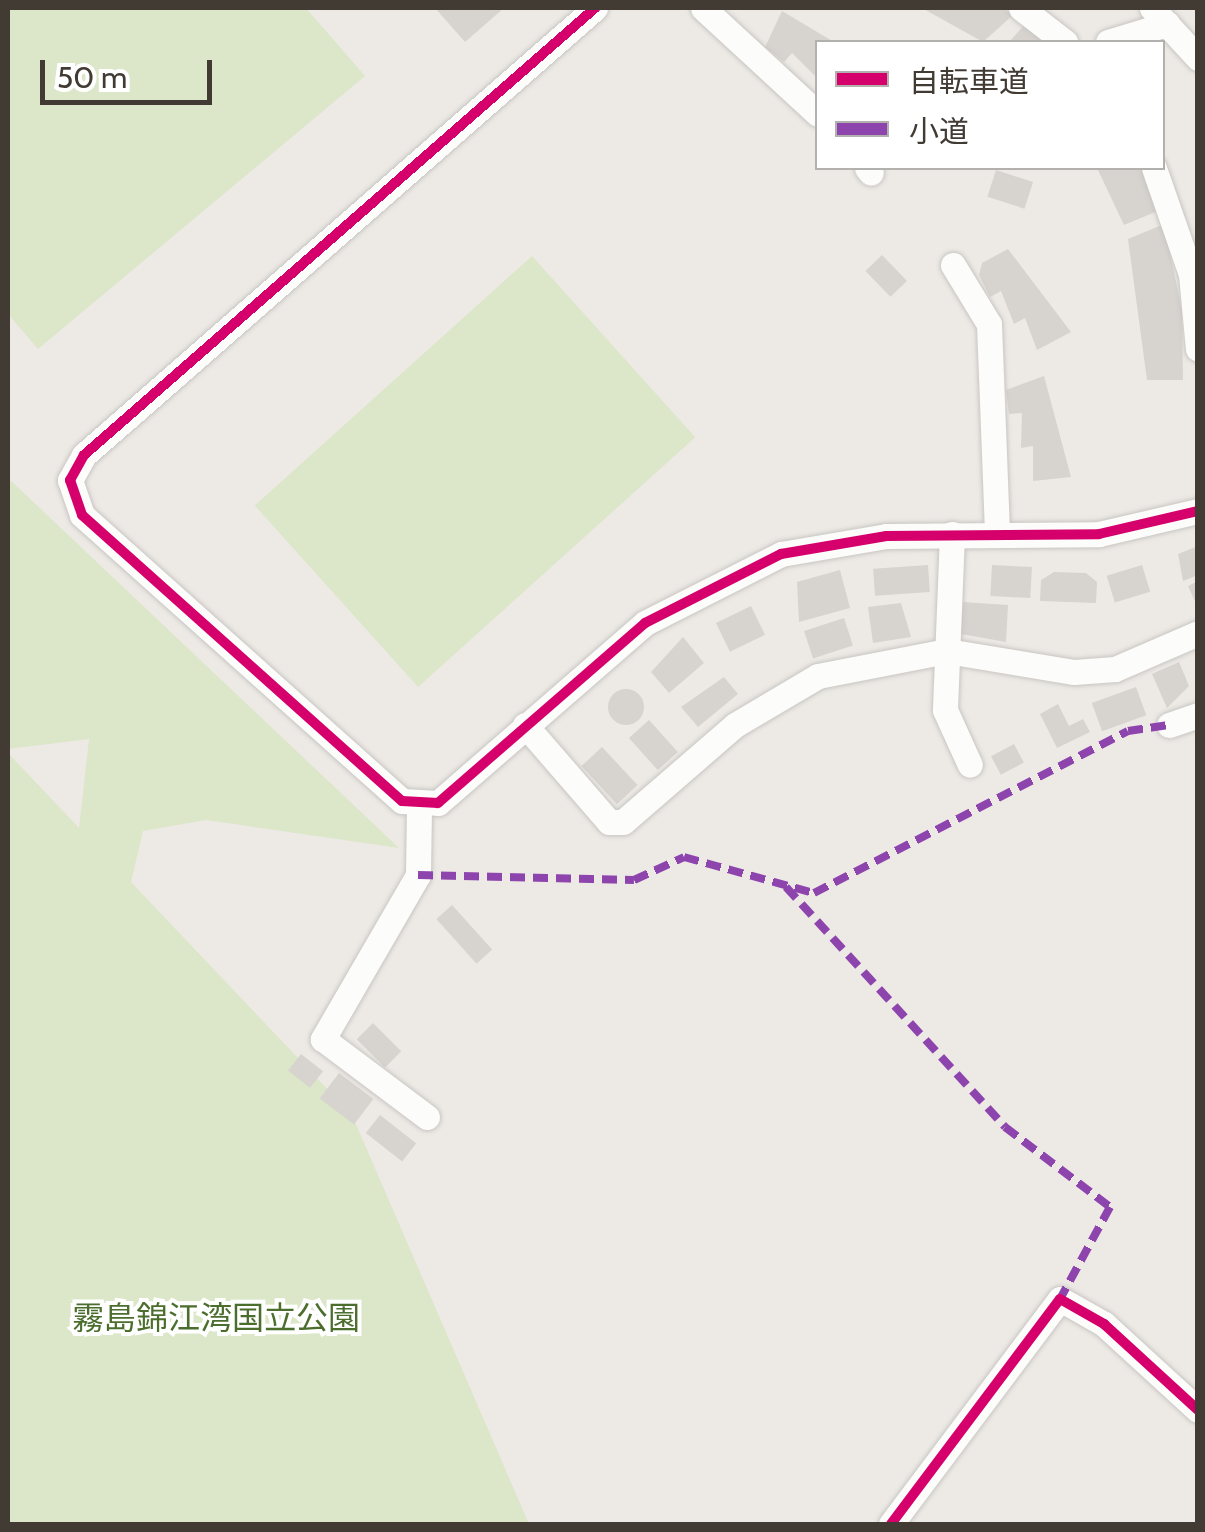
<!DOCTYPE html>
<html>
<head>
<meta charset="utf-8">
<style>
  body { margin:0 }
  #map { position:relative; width:1205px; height:1532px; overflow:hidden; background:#edeae6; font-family:Cabin,"Noto Sans JP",sans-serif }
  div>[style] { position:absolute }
  .green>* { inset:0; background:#dce6c8; transform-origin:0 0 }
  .building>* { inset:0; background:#d7d3cf; transform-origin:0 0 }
  .round { border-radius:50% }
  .roads { filter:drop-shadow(0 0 2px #c9c6c2) drop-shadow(0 0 2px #c9c6c2) }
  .minor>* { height:25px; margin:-12.5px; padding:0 12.5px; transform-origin:12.5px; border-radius:12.5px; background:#fcfcfb }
  .quiet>* { height:8px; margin-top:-4px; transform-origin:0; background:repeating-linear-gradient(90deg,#8e44ad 0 15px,transparent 0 23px) }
  .cycleway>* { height:10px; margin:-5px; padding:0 5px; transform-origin:5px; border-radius:5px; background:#d6006c }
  span { translate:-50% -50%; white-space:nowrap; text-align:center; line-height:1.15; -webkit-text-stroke:8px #fff; paint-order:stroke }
  .park-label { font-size:32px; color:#4b6e2d }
  .frame { position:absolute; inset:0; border:10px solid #413b34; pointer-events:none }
  .legend { position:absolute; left:815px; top:40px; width:350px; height:130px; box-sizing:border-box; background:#fff; border:2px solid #b3b1ae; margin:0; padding:12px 18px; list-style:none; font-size:30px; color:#413b34 }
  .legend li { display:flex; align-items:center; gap:20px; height:50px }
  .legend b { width:50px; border:2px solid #b3b1ae }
  .scale { position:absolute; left:40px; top:60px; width:172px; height:45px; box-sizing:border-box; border:5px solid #413b34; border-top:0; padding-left:12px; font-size:30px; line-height:35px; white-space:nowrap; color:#413b34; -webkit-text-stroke:8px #fff; paint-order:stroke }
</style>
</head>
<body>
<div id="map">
  <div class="green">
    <i style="clip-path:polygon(8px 8px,306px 8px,365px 76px,38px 349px,8px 314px)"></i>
    <i style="left:532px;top:256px;width:244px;height:373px;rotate:48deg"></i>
    <i style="clip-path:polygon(8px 478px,399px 848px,206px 820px,143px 831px,131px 882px,352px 1115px,529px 1524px,8px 1524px,8px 753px,79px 828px,89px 739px,8px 749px)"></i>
  </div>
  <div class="building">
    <i style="clip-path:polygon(435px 8px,504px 8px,465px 42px)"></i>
    <i style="clip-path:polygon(922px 8px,1003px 8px,1013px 15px,983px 42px)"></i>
    <i style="clip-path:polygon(782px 11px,834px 42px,818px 42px,818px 79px,792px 53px,784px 62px,765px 47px)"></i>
    <i style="clip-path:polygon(1025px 24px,1049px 42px,1009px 42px)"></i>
    <i style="clip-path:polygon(1097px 168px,1141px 168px,1160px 210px,1124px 225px)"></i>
    <i style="left:996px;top:170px;width:39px;height:28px;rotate:18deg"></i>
    <i style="clip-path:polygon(1164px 224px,1182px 311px,1183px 380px,1147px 380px,1128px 239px)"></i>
    <i style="clip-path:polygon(1008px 249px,1071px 332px,1037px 350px,1025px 318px,1014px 324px,1001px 291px,990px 297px,979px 275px,982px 263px)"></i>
    <i style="left:882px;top:255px;width:36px;height:23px;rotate:46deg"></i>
    <i style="clip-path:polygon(1044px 376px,1071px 477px,1033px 481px,1033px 446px,1021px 448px,1022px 413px,1009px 414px,1006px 390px)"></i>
    <i style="clip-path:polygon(1198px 546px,1198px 575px,1183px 581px,1178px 554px)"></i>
    <i style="left:928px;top:565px;width:27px;height:55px;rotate:86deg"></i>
    <i style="left:992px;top:565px;width:40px;height:31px;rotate:3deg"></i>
    <i style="left:1142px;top:565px;width:28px;height:37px;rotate:73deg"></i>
    <i style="clip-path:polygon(840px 570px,850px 608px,799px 622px,797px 582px)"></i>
    <i style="clip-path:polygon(1054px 572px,1086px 573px,1097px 582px,1096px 603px,1040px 601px,1041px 580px)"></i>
    <i style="clip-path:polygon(1198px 581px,1198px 608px,1188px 586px)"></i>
    <i style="clip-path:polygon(963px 602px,1008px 605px,1006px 642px,961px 634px)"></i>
    <i style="clip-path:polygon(901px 603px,911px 637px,873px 643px,868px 607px)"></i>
    <i style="left:751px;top:606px;width:32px;height:39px;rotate:64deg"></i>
    <i style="left:844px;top:618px;width:29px;height:42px;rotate:72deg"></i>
    <i style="clip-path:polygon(683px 637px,704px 663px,669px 693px,651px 672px)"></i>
    <i style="clip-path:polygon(1179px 662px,1189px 686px,1167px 708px,1152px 674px)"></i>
    <i style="clip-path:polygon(724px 677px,738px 694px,698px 727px,681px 707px)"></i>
    <i style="left:1136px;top:687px;width:30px;height:47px;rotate:70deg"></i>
    <i class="round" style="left:608px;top:689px;width:36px;height:36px"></i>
    <i style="clip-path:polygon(1058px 704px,1069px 726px,1083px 719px,1090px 732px,1057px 748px,1040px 714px)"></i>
    <i style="left:649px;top:720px;width:43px;height:27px;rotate:48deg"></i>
    <i style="left:1014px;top:744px;width:21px;height:26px;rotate:62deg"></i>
    <i style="left:602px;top:747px;width:52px;height:28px;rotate:47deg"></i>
    <i style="left:452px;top:905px;width:60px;height:21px;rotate:48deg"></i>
    <i style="left:373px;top:1023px;width:40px;height:23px;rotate:45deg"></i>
    <i style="left:301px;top:1054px;width:28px;height:21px;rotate:38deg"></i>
    <i style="left:339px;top:1073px;width:43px;height:32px;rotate:37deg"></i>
    <i style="left:380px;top:1115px;width:46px;height:23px;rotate:38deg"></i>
  </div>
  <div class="roads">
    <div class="minor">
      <i style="left:595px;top:8px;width:679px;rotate:138.82deg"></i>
      <i style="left:84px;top:455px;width:29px;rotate:119deg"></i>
      <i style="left:70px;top:480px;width:37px;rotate:71deg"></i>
      <i style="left:82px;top:515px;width:429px;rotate:41.8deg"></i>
      <i style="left:402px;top:801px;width:36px;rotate:3deg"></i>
      <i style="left:438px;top:803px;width:274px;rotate:-41deg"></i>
      <i style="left:645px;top:623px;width:153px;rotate:-26.9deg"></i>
      <i style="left:781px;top:554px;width:107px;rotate:-9.7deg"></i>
      <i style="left:886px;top:536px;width:213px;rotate:-0.5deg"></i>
      <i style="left:1099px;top:534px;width:102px;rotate:-13.1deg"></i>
      <i style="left:703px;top:8px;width:156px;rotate:42.7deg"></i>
      <i style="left:1021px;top:8px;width:56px;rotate:37.7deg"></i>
      <i style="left:1152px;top:8px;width:68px;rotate:47.4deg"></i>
      <i style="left:1108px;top:42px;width:62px;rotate:-17deg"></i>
      <i style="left:867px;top:168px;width:6px;rotate:51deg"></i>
      <i style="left:1154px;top:168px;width:112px;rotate:70.8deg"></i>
      <i style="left:1191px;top:274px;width:75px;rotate:84.7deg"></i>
      <i style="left:953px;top:265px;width:69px;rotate:58.6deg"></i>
      <i style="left:989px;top:324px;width:211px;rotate:87.8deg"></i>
      <i style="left:952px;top:534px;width:176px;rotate:92.3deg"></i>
      <i style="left:945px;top:710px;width:60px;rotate:65.6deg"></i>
      <i style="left:525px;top:725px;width:128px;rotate:49.1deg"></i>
      <i style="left:609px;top:822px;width:14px"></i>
      <i style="left:623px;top:822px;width:148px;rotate:-40.9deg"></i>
      <i style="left:735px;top:725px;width:96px;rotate:-30.6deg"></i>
      <i style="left:818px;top:676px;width:131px;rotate:-11deg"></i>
      <i style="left:947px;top:651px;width:129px;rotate:9.4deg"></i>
      <i style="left:1074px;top:672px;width:41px;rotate:-4.2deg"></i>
      <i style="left:1115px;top:669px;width:90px;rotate:-23.4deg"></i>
      <i style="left:1169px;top:725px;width:31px;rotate:-19deg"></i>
      <i style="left:419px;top:809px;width:66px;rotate:90.9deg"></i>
      <i style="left:418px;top:875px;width:190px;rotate:120.1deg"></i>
      <i style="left:323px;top:1039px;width:130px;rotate:36.9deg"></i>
      <i style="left:891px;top:1524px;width:281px;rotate:-53.1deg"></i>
      <i style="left:1060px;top:1299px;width:51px;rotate:29.6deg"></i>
      <i style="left:1104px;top:1324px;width:127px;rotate:42.5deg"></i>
    </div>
  </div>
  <div class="quiet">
    <i style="left:418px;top:875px;width:216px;rotate:1.3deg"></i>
    <i style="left:634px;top:880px;width:55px;rotate:-24.7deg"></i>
    <i style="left:684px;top:857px;width:135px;rotate:15.5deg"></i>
    <i style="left:814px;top:893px;width:353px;rotate:-27.3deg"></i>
    <i style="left:1128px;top:731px;width:41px;rotate:-8.3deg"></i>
    <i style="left:786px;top:887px;width:325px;rotate:47.6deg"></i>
    <i style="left:1005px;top:1127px;width:132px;rotate:37.3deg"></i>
    <i style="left:1110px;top:1207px;width:105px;rotate:118.5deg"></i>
  </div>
  <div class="cycleway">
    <i style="left:595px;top:8px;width:679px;rotate:138.82deg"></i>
    <i style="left:84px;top:455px;width:29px;rotate:119deg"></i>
    <i style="left:70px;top:480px;width:37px;rotate:71deg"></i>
    <i style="left:82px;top:515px;width:429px;rotate:41.8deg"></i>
    <i style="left:402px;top:801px;width:36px;rotate:3deg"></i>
    <i style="left:438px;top:803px;width:274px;rotate:-41deg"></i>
    <i style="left:645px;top:623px;width:153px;rotate:-26.9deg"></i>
    <i style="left:781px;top:554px;width:107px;rotate:-9.7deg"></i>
    <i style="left:886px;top:536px;width:213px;rotate:-0.5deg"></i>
    <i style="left:1099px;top:534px;width:102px;rotate:-13.1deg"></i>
    <i style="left:891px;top:1524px;width:281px;rotate:-53.1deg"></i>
    <i style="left:1060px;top:1299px;width:51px;rotate:29.6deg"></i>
    <i style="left:1104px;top:1324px;width:127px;rotate:42.5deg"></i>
  </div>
  <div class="park-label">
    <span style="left:216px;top:1318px">霧島錦江湾国立公園</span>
  </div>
  <div class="frame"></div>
  <ul class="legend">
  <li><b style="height:12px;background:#d6006c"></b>自転車道</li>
  <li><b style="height:12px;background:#8e44ad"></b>小道</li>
  </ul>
  <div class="scale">50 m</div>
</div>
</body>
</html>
